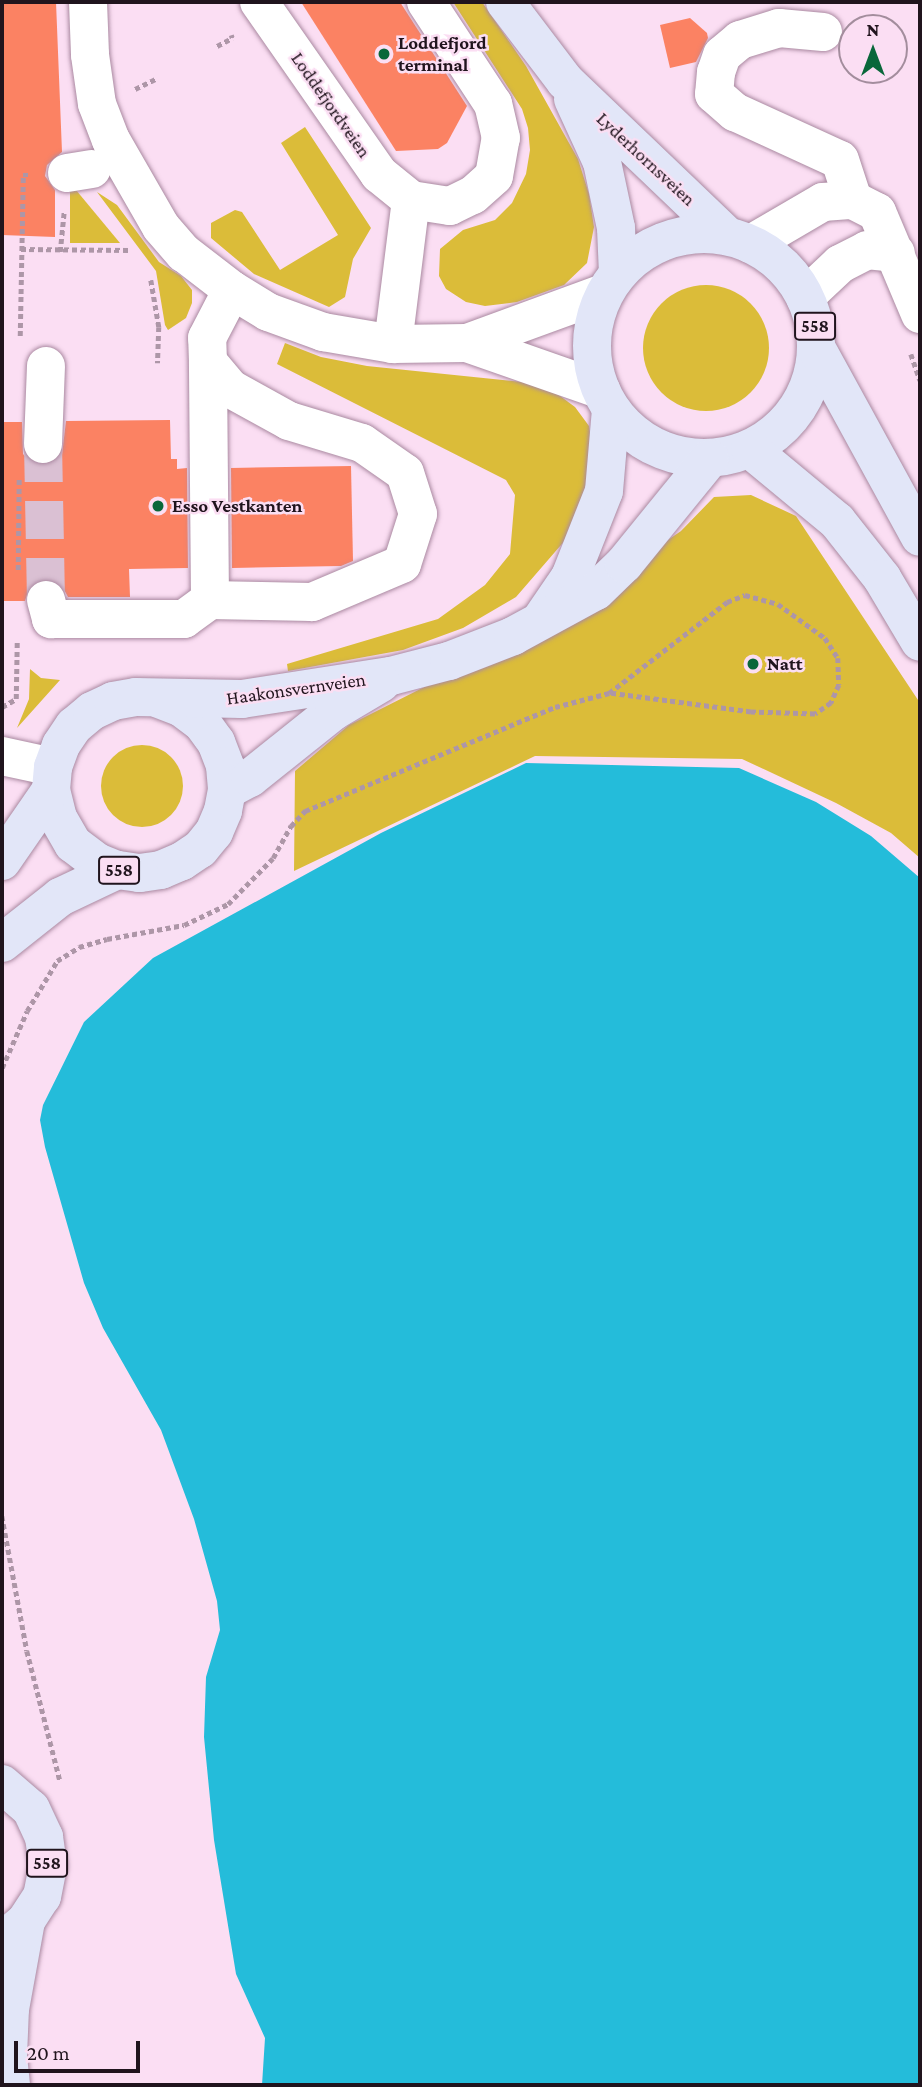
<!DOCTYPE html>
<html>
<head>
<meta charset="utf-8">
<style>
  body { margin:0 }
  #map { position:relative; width:922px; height:2087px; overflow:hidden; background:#fbdef3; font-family:"Crimson Pro",serif }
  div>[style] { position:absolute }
  .green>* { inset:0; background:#dbbc39 }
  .round { border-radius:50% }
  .water>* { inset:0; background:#24bcda }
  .building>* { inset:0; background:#fb8263 }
  .minor-tunnel>* { height:38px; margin-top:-19px; transform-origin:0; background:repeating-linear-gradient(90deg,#dac0d3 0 38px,transparent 0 57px) }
  .path>* { height:4.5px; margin-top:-2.25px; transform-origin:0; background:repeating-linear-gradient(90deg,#ad96a7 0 5px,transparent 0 8.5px) }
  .roads { filter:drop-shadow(0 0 2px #aa89a1) drop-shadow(0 0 2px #aa89a1) }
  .minor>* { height:38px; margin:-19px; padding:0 19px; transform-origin:19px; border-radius:19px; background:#fff }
  .major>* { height:38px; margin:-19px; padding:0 19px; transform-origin:19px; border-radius:19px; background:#e2e6f8 }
  .major>.ring { margin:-19px; padding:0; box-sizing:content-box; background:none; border:38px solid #e2e6f8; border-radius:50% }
  .dots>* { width:19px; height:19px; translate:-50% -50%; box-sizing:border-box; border:4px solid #fbdef3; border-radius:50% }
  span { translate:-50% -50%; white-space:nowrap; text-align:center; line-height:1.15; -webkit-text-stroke:5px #fbdef3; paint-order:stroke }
  .shield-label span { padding:2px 5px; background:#fbdef3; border:2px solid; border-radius:5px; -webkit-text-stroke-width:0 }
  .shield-label { font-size:18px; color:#20141d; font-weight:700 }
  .poi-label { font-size:19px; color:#20141d; font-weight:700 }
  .left { translate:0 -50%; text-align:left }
  .street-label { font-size:19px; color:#20141d }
  .frame { position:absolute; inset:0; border:4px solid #20141d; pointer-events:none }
  .north { position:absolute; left:838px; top:14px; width:70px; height:70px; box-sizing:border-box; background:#fbdef3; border:2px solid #a38d9d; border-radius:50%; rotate:0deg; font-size:19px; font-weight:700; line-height:28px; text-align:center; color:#20141d }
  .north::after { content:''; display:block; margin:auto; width:24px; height:32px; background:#09673a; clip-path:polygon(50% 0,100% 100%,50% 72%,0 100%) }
  .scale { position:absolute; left:14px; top:2041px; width:126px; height:32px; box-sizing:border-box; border:4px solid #20141d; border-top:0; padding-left:9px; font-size:21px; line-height:24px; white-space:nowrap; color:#20141d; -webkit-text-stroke:5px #fbdef3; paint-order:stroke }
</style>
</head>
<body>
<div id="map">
  <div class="green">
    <i style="clip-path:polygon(453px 2px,482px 2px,526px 66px,578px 159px,589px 194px,594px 227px,587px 263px,564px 285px,517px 302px,485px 306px,466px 302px,446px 289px,439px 276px,440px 249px,463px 230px,495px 220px,512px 203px,526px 174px,530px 150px,528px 128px,522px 109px)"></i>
    <i style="clip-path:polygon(305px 127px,371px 228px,353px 259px,345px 297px,329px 307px,254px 274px,211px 238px,211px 223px,235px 210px,242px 212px,280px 270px,338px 235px,281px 143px)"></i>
    <i style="clip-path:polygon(70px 190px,76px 190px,120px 243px,70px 243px)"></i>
    <i style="clip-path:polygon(97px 192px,117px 205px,159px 262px,181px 276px,192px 290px,192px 303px,186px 318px,168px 330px,165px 325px,156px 271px)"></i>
    <i class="round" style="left:643px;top:285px;width:126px;height:126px"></i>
    <i style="clip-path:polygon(285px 343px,321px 357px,367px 366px,522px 382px,552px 390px,575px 407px,589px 426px,592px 449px,590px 483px,574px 530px,516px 597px,463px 628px,403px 650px,288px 671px,287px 664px,438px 619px,485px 585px,510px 554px,515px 495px,506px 480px,277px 364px)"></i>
    <i style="clip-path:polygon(751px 495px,796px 516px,920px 703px,920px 858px,891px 833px,836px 803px,742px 759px,535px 756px,294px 871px,295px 771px,349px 725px,537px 630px,681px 531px,714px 497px)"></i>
    <i style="clip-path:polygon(30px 669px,41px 678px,60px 680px,17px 728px,29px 699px)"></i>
    <i class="round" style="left:101px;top:745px;width:82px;height:82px"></i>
  </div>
  <div class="water">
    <i style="clip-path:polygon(526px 763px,739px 768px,816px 802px,871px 836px,920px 878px,920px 2085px,262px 2085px,265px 2038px,236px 1974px,214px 1840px,204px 1737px,206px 1677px,220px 1630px,217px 1601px,194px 1519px,161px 1430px,103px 1328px,84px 1283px,45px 1147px,40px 1120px,43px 1105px,84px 1022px,153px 958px,381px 833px)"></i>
  </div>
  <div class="building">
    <i style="clip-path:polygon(2px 2px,56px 2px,62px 152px,47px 165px,45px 176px,55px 190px,55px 237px,2px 235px)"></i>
    <i style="clip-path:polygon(301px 2px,400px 2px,467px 106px,447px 143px,438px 149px,396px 151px)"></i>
    <i style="clip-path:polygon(690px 18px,707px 33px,708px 38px,696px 62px,670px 68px,660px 25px)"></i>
    <i style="clip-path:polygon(170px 420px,171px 459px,177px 459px,177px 469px,187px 468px,188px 568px,129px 569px,130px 597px,68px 597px,61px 584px,51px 579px,41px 579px,30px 585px,25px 601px,2px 601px,2px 422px,22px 422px,23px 454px,32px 463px,43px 466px,54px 463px,62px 455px,66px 421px)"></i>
    <i style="clip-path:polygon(351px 466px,353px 561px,341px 566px,232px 568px,231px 468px)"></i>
  </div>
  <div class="minor-tunnel">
    <i style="left:43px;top:444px;width:156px;rotate:88.9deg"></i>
  </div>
  <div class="path">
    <i style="left:217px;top:46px;width:17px;rotate:-28deg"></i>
    <i style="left:232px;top:38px;width:3px;rotate:-108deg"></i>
    <i style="left:135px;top:89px;width:25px;rotate:-26deg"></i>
    <i style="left:21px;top:249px;width:108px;rotate:0.5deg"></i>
    <i style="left:60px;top:252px;width:41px;rotate:-84.4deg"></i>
    <i style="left:151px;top:280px;width:48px;rotate:80.3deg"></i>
    <i style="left:159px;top:327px;width:36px;rotate:92deg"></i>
    <i style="left:20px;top:336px;width:161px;rotate:-88.9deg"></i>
    <i style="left:23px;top:175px;width:5px"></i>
    <i style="left:911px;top:354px;width:28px;rotate:71deg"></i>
    <i style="left:18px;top:570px;width:92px;rotate:-89.4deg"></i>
    <i style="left:2px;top:707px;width:16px;rotate:-30deg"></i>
    <i style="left:16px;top:699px;width:57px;rotate:-89deg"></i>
    <i style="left:2px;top:1068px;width:62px;rotate:-66.3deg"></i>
    <i style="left:27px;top:1011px;width:58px;rotate:-59deg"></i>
    <i style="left:57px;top:961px;width:26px;rotate:-32deg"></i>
    <i style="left:79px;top:947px;width:29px;rotate:-16deg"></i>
    <i style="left:107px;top:939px;width:78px;rotate:-10.3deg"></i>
    <i style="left:184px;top:925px;width:49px;rotate:-25.5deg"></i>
    <i style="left:228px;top:904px;width:64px;rotate:-45.6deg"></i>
    <i style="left:273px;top:858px;width:37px;rotate:-61deg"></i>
    <i style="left:291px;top:826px;width:21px;rotate:-47deg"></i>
    <i style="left:305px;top:811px;width:271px;rotate:-22.6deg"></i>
    <i style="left:555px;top:707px;width:56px;rotate:-14.5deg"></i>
    <i style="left:609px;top:693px;width:149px;rotate:-37.6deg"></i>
    <i style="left:727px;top:602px;width:19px;rotate:-21deg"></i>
    <i style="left:745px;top:595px;width:34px;rotate:15deg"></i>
    <i style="left:778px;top:604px;width:58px;rotate:35.9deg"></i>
    <i style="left:825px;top:638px;width:24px;rotate:57deg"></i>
    <i style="left:838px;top:658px;width:27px;rotate:88deg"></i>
    <i style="left:839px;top:685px;width:20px;rotate:114deg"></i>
    <i style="left:831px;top:703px;width:19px;rotate:145deg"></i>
    <i style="left:815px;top:714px;width:64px;rotate:-178.2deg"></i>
    <i style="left:751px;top:712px;width:143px;rotate:-172.4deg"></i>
    <i style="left:2px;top:1516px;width:137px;rotate:79.5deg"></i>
    <i style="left:27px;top:1651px;width:133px;rotate:75.7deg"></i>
  </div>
  <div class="roads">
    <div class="minor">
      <i style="left:88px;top:2px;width:53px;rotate:87.8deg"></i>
      <i style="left:90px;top:55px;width:49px;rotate:81.9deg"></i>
      <i style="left:97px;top:104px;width:39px;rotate:69deg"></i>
      <i style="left:111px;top:140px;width:100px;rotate:60.1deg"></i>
      <i style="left:161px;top:227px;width:35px;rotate:49deg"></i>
      <i style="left:184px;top:253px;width:61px;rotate:37.6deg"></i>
      <i style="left:232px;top:290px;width:42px;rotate:31.4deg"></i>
      <i style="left:268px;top:312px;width:59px;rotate:20deg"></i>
      <i style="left:323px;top:332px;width:71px;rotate:9.7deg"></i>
      <i style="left:393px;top:344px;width:74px;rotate:-0.8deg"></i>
      <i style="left:467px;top:343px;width:142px;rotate:19.3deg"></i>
      <i style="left:259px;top:2px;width:210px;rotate:55.1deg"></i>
      <i style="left:379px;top:174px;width:41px;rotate:39.1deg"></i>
      <i style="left:411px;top:200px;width:39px;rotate:9deg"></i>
      <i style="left:450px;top:206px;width:25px;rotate:-26deg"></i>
      <i style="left:473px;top:195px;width:28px;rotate:-42deg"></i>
      <i style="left:494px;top:176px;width:39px;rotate:-80deg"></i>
      <i style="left:501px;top:138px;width:35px;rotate:-103deg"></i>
      <i style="left:493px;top:104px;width:122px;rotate:-123.3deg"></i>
      <i style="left:823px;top:32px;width:44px;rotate:-174.8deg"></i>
      <i style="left:779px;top:28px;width:41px;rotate:162.9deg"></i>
      <i style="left:740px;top:40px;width:23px;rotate:140deg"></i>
      <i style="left:722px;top:55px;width:18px;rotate:109deg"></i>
      <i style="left:716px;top:72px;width:22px;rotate:95deg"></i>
      <i style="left:714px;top:94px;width:28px;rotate:41deg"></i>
      <i style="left:735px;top:112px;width:115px;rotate:24.6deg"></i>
      <i style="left:840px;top:160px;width:42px;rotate:72deg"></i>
      <i style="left:67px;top:173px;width:25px;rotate:-9deg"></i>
      <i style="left:751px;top:244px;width:83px;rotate:-30.3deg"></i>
      <i style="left:823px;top:202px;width:30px;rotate:-4deg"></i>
      <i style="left:853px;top:200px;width:27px;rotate:27deg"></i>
      <i style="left:877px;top:212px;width:111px;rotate:67.1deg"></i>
      <i style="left:805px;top:297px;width:48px;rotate:-43.3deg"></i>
      <i style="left:840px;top:264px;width:30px;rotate:-27deg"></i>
      <i style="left:867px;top:250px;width:29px;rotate:6deg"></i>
      <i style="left:467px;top:343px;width:146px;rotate:-20.1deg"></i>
      <i style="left:393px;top:344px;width:145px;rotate:-82.9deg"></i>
      <i style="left:208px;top:362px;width:35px;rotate:50deg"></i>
      <i style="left:231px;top:389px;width:66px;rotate:28.9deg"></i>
      <i style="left:289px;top:421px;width:76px;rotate:16.8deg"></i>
      <i style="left:362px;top:443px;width:52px;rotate:34.9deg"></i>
      <i style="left:405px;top:473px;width:43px;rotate:72.4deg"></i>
      <i style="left:418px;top:514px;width:52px;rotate:107.7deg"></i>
      <i style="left:402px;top:564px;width:98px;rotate:157.1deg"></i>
      <i style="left:312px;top:602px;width:102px;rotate:-178.9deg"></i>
      <i style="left:210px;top:600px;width:238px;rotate:-90.5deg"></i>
      <i style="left:208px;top:362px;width:24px;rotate:-92deg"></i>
      <i style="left:207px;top:338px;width:54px;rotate:-62.5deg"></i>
      <i style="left:43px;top:444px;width:78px;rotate:-87.8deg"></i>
      <i style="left:46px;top:600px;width:20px;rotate:75deg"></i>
      <i style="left:51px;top:619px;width:133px"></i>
      <i style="left:184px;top:619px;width:32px;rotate:-36deg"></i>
      <i style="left:2px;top:756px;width:52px;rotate:12.2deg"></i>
    </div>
    <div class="major">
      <i style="left:505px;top:2px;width:99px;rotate:52.8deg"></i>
      <i style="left:565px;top:81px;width:224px;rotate:43.7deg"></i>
      <i style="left:573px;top:99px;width:69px;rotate:65.3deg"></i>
      <i style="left:602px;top:162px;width:67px;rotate:78deg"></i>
      <i style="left:616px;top:228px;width:45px;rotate:87.5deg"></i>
      <i class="ring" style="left:592px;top:234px;width:186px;height:186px"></i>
      <i style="left:817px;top:349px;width:214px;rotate:61.3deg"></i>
      <i style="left:750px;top:449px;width:113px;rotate:39.6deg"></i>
      <i style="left:837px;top:521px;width:73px;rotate:51.7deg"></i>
      <i style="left:882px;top:578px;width:74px;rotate:59.3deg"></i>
      <i style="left:542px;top:618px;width:50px;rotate:-55.7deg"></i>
      <i style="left:570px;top:577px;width:92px;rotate:-68.4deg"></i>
      <i style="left:604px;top:491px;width:82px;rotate:-85.1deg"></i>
      <i style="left:159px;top:699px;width:25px;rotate:21deg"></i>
      <i style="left:182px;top:708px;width:25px;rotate:37deg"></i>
      <i style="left:202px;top:723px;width:24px;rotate:54deg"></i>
      <i style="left:216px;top:742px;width:26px;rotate:69deg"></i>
      <i style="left:225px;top:766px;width:24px;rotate:85deg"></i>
      <i style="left:227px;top:790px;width:21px;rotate:101deg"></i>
      <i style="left:223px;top:811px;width:23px;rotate:113deg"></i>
      <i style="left:214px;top:832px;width:22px;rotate:129deg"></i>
      <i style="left:200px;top:849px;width:22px;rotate:146deg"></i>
      <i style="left:182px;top:861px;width:23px;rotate:157deg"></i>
      <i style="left:161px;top:870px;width:22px;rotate:172deg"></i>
      <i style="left:139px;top:873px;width:22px;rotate:-172deg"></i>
      <i style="left:117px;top:870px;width:22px;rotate:-158deg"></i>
      <i style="left:97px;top:862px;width:30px;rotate:-143deg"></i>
      <i style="left:73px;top:844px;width:30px;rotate:-120deg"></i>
      <i style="left:58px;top:818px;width:29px;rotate:-104deg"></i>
      <i style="left:51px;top:790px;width:23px;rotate:-85deg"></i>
      <i style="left:53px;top:767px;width:23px;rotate:-70deg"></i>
      <i style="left:61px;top:745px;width:23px;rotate:-56deg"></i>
      <i style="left:74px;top:726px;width:23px;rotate:-40deg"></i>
      <i style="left:92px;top:711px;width:23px;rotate:-25deg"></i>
      <i style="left:113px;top:701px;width:23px;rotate:-10deg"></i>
      <i style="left:136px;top:697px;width:106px;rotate:1.1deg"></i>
      <i style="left:242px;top:699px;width:151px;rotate:-8.8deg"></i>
      <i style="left:391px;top:676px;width:60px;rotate:-14.5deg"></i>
      <i style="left:449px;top:661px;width:69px;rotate:-21.3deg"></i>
      <i style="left:513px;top:636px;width:94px;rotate:-28.5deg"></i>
      <i style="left:596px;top:591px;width:39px;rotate:-44deg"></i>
      <i style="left:624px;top:564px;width:136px;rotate:-50.9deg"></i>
      <i style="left:227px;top:790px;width:26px;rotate:-28deg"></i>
      <i style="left:250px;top:778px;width:107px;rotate:-38.6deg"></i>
      <i style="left:334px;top:711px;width:55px;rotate:-30.8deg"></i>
      <i style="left:2px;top:861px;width:86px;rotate:-55.4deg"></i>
      <i style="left:2px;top:943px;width:74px;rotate:-38.4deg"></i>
      <i style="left:60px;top:897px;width:63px;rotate:-25.3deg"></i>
      <i style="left:2px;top:1784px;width:38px;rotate:41deg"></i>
      <i style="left:31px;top:1809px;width:31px;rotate:65deg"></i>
      <i style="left:44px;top:1837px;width:29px;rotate:82deg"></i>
      <i style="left:48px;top:1866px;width:31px;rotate:101deg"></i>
      <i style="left:42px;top:1896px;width:30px;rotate:123deg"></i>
      <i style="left:26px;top:1921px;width:31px;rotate:140deg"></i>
      <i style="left:11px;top:2085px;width:29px;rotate:-96deg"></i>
      <i style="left:8px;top:2056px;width:47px;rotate:-87.6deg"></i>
      <i style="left:10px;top:2009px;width:89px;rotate:-79.7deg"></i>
    </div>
  </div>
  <div class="dots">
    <i style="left:384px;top:54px;background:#09673a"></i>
    <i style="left:158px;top:506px;background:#09673a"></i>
    <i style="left:753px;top:664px;background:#09673a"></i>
  </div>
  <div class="shield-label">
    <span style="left:815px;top:326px">558</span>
    <span style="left:119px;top:870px">558</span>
    <span style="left:47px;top:1863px">558</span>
  </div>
  <div class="poi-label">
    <span class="left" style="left:398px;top:54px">Loddefjord<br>terminal</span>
    <span class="left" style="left:172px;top:506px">Esso Vestkanten</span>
    <span class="left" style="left:767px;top:664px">Natt</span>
  </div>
  <div class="street-label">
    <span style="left:331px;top:105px;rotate:55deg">Loddefjordveien</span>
    <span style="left:646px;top:159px;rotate:43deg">Lyderhornsveien</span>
    <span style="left:296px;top:689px;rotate:-8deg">Haakonsvernveien</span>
  </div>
  <div class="frame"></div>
  <div class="north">N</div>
  <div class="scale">20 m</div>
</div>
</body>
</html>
